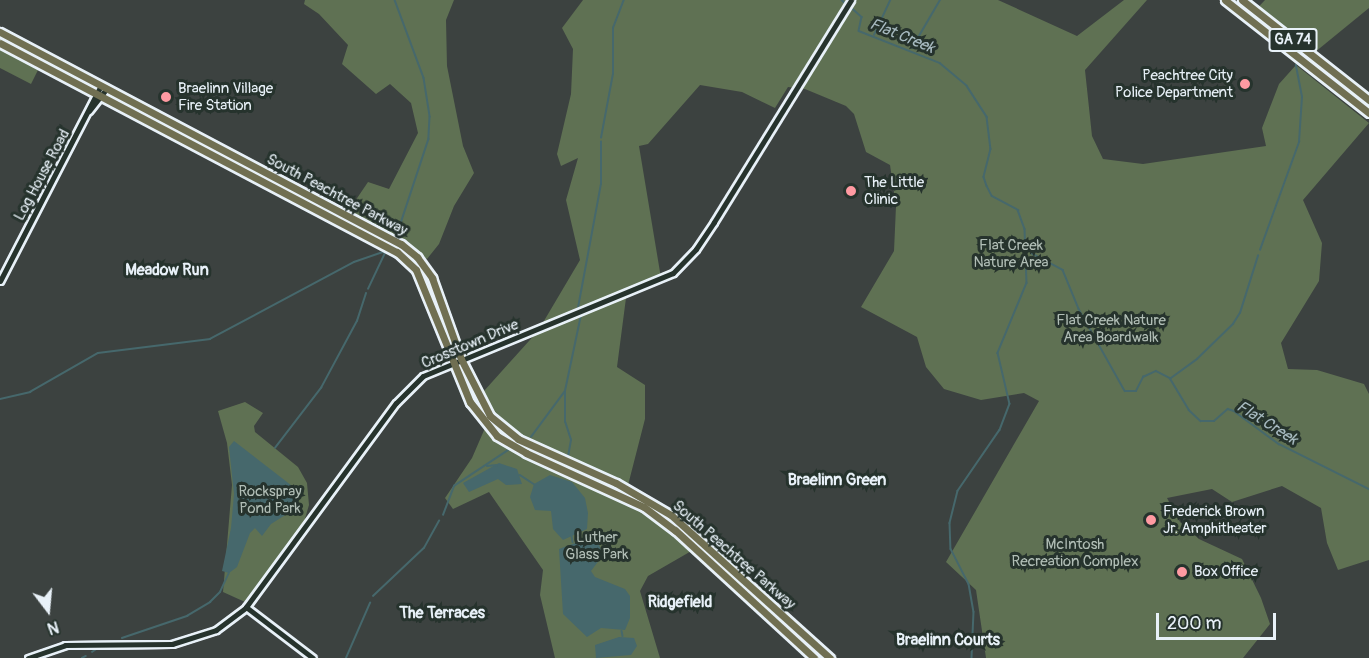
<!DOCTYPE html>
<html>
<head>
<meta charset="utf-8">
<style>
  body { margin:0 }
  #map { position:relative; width:1369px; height:658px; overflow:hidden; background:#3c4240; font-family:Pangolin,sans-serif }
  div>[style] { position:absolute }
  .green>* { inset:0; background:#5f7153 }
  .water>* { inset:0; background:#46686c }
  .stream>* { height:1.5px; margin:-0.75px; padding:0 0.75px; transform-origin:0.75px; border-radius:0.75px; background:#46686c }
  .roads { filter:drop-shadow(2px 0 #e8f1f8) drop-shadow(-2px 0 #e8f1f8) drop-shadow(0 2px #e8f1f8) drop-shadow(0 -2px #e8f1f8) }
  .minor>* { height:5px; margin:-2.5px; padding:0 2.5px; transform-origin:2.5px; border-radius:2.5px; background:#26332d }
  .major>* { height:7px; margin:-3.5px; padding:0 3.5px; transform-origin:3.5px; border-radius:3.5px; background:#706f52 }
  .dots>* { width:16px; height:16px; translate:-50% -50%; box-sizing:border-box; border:3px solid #26332d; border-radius:50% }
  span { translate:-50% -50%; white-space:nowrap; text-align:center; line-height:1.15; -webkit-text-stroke:6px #26332d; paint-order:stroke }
  .shield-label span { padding:2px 4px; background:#26332d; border:2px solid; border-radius:4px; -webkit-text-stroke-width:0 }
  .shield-label { font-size:14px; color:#e8f1f8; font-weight:700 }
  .poi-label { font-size:15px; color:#e8f1f8 }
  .right { translate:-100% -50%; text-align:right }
  .left { translate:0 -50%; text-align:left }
  .street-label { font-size:15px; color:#e8f1f8 }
  .park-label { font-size:15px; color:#b1beb6 }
  .water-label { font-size:16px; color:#a7bac0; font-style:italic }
  .neighbourhood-label { font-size:16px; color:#e8f1f8; font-weight:700 }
  .north { position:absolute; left:18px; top:580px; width:60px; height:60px; -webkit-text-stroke:4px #26332d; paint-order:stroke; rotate:164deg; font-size:16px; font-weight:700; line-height:24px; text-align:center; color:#e8f1f8 }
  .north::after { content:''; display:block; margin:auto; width:21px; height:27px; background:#e8f1f8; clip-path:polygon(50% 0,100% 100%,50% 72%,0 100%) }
  .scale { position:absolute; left:1156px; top:613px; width:120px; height:27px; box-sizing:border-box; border:3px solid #e8f1f8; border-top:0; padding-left:8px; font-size:18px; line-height:21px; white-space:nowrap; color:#e8f1f8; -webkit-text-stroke:4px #26332d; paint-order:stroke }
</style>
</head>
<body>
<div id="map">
  <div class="green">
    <div style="clip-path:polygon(305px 0,454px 0,446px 20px,447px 66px,463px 146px,474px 173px,454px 206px,439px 244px,427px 259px,349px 210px,368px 182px,389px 189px,418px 133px,411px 103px,390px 84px,376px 94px,342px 64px,348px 45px,319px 14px,304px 4px)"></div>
    <div style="clip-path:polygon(583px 0,998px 0,1077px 36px,1124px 0,1147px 0,1085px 70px,1092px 136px,1103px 159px,1143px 164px,1266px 146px,1262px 128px,1279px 84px,1296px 65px,1369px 123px,1303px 200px,1322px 243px,1319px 281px,1281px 343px,1288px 369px,1317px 370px,1364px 384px,1369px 394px,1369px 560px,1338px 570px,1327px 543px,1321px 508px,1282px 486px,1232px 502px,1212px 489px,1167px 498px,1180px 522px,1199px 539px,1242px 559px,1261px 598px,1270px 624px,1243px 658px,986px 658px,976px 590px,946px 562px,1039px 401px,1024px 393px,981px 400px,944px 389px,926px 367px,917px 337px,861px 307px,894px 251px,896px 206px,890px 165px,866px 152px,854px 114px,846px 106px,805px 89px,788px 87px,775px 108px,742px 92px,700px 85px,648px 144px,639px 146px,661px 278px,626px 298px,617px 367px,645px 385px,645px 419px,626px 493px,678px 520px,700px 546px,648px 576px,640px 591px,660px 658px,555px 658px,540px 595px,543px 570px,489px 492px,453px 509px,445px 498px,472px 458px,485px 428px,484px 391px,538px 331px,580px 260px,566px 200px,578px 158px,561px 166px,557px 154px,571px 94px,573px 49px,562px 28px)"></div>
    <div style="clip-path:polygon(1265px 0,1369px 0,1369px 8px,1309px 57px,1251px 15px)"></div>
    <div style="clip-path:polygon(0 47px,39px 68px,31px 84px,0 68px)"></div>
    <div style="clip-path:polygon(245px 402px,263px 413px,254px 426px,255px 432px,298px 467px,307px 483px,309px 505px,304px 522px,245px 602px,223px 592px,232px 485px,227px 443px,218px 411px)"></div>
  </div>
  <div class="water">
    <div style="clip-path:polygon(234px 441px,296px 489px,290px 512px,271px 524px,262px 536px,255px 528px,250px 533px,237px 567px,229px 573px,222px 571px,231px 528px,234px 494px,229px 447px)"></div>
    <div style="clip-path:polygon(499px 463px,517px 469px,522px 484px,506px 485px,498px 479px,469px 492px,463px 483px)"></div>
    <div style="clip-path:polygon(550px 475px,572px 482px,585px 498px,588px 513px,587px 529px,563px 540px,553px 529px,551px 511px,535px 510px,530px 497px,534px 484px)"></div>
    <div style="clip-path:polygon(586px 539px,598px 542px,603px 555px,591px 571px,595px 577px,625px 589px,630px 596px,630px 618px,625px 630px,601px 628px,587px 637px,563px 614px,559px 549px)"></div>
    <div style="clip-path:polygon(619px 637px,634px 638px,637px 646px,631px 655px,596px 658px,595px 645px)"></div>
  </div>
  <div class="stream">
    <div style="left:395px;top:0;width:83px;rotate:69.6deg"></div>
    <div style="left:424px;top:78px;width:39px;rotate:81deg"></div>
    <div style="left:430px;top:117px;width:22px;rotate:93deg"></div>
    <div style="left:429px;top:139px;width:99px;rotate:108.3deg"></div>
    <div style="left:842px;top:0;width:6px;rotate:45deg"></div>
    <div style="left:853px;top:9px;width:12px;rotate:42deg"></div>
    <div style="left:862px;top:17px;width:14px;rotate:102deg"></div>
    <div style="left:859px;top:31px;width:87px;rotate:21.6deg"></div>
    <div style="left:940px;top:63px;width:35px;rotate:40deg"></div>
    <div style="left:967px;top:86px;width:37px;rotate:57deg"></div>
    <div style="left:987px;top:117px;width:32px;rotate:83deg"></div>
    <div style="left:991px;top:149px;width:29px;rotate:104deg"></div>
    <div style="left:984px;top:177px;width:9px;rotate:72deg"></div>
    <div style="left:987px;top:186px;width:11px;rotate:63deg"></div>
    <div style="left:992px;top:196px;width:30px;rotate:28deg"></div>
    <div style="left:1018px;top:210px;width:20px;rotate:70deg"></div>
    <div style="left:1025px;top:229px;width:54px;rotate:87.9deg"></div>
    <div style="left:1027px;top:283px;width:76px;rotate:112.5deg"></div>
    <div style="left:998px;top:353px;width:52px;rotate:76.8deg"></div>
    <div style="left:1010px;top:404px;width:28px;rotate:111deg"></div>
    <div style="left:1000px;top:430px;width:74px;rotate:124.5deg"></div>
    <div style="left:958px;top:491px;width:33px;rotate:104deg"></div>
    <div style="left:950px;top:523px;width:26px;rotate:88deg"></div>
    <div style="left:951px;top:549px;width:39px;rotate:63deg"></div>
    <div style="left:969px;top:584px;width:28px;rotate:80deg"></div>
    <div style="left:974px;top:612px;width:46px;rotate:92.5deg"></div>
    <div style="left:1294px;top:34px;width:4px;rotate:-90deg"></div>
    <div style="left:874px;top:35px;width:38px;rotate:-65deg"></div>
    <div style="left:912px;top:48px;width:56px;rotate:-59.7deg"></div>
    <div style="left:601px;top:138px;width:65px;rotate:-79.4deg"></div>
    <div style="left:613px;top:74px;width:46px;rotate:-90deg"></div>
    <div style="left:613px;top:28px;width:30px;rotate:-69deg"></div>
    <div style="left:1027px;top:246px;width:10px;rotate:53deg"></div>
    <div style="left:1033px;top:254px;width:34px;rotate:28deg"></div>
    <div style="left:1063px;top:270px;width:42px;rotate:67.7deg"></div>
    <div style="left:1079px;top:309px;width:94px;rotate:60.7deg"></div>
    <div style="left:1125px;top:391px;width:11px"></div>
    <div style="left:1136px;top:391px;width:16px;rotate:-63deg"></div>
    <div style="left:1143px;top:377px;width:14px;rotate:-25deg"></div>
    <div style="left:1156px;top:371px;width:16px;rotate:27deg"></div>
    <div style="left:1170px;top:378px;width:37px;rotate:59deg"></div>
    <div style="left:1189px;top:410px;width:16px;rotate:43deg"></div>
    <div style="left:1201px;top:421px;width:13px"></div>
    <div style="left:1214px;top:421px;width:18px;rotate:-41deg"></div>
    <div style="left:1228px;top:409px;width:6px;rotate:18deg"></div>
    <div style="left:1234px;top:411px;width:56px;rotate:36.3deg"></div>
    <div style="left:1279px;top:444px;width:101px;rotate:26.6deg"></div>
    <div style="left:1260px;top:250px;width:115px;rotate:-70.1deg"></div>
    <div style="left:1299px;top:142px;width:45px;rotate:-86.2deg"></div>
    <div style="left:1302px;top:97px;width:32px;rotate:-101deg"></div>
    <div style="left:368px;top:289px;width:42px;rotate:-64.7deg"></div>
    <div style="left:578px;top:308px;width:126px;rotate:-79.5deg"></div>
    <div style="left:601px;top:184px;width:42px;rotate:-90deg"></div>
    <div style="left:1171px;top:378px;width:32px;rotate:-36deg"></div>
    <div style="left:1197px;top:359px;width:50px;rotate:-44.2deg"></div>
    <div style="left:1233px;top:324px;width:13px;rotate:-58deg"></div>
    <div style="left:1240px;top:313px;width:60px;rotate:-72.5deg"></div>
    <div style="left:0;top:399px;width:31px;rotate:-13deg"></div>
    <div style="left:30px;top:392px;width:78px;rotate:-29.8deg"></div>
    <div style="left:98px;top:353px;width:113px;rotate:-7.1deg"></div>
    <div style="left:210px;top:339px;width:163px;rotate:-28.1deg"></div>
    <div style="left:354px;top:262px;width:34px;rotate:-19deg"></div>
    <div style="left:531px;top:437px;width:57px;rotate:-53.5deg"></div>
    <div style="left:275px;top:448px;width:76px;rotate:-52.5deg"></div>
    <div style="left:321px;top:388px;width:76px;rotate:-61.8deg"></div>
    <div style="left:357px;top:321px;width:29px;rotate:-72deg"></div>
    <div style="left:568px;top:457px;width:17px;rotate:-80deg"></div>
    <div style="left:571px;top:440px;width:19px;rotate:-108deg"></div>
    <div style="left:565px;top:422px;width:31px;rotate:-90deg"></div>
    <div style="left:565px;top:391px;width:78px;rotate:-78.1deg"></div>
    <div style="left:487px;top:466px;width:10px;rotate:-6deg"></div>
    <div style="left:520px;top:475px;width:17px;rotate:33deg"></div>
    <div style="left:443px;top:515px;width:31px;rotate:-69deg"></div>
    <div style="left:454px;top:486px;width:67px;rotate:-33.5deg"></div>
    <div style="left:572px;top:536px;width:6px;rotate:81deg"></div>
    <div style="left:373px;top:596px;width:70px;rotate:-43.3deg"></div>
    <div style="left:424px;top:548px;width:31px;rotate:-61deg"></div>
    <div style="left:622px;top:631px;width:5px;rotate:79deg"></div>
    <div style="left:122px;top:638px;width:69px;rotate:-18.7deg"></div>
    <div style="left:187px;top:616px;width:27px;rotate:-31deg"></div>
    <div style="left:210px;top:602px;width:14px;rotate:-45deg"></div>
    <div style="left:220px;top:592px;width:21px;rotate:-65deg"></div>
    <div style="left:92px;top:652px;width:7px;rotate:-34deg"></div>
    <div style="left:82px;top:658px;width:4px;rotate:-27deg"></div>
    <div style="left:346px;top:658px;width:60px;rotate:-66.4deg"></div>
  </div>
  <div class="roads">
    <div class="minor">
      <div style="left:89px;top:111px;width:29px;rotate:-52deg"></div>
      <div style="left:0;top:281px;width:220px;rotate:-62.7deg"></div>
      <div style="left:246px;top:607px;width:84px;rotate:37.3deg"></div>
      <div style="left:28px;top:658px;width:39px;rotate:-19deg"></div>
      <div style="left:65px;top:645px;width:107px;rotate:-0.5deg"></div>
      <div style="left:172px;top:644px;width:46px;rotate:-17.7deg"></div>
      <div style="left:216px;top:630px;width:38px;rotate:-37deg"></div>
      <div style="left:246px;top:607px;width:253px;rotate:-53.7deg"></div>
      <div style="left:396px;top:403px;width:38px;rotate:-45deg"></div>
      <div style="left:423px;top:376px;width:270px;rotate:-22.4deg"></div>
      <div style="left:673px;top:273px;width:33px;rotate:-46deg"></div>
      <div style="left:696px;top:249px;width:32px;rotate:-56deg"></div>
      <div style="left:714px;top:222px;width:261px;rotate:-58.3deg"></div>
    </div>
    <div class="major">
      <div style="left:1225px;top:0;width:183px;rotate:38.1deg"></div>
      <div style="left:1242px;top:0;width:162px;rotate:38.2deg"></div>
      <div style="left:0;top:32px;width:454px;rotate:27.9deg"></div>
      <div style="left:401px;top:244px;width:21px;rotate:39deg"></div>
      <div style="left:417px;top:257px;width:26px;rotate:54deg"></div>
      <div style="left:432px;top:278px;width:86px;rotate:70.3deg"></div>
      <div style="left:461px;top:359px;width:64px;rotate:63deg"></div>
      <div style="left:490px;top:416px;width:36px;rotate:39deg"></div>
      <div style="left:518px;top:439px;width:107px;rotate:24.2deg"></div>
      <div style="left:616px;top:483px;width:64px;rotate:30.2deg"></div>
      <div style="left:671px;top:515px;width:214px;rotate:42deg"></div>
      <div style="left:0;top:43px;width:449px;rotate:27.8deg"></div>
      <div style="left:397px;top:252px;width:26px;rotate:43deg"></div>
      <div style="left:416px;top:270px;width:143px;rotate:67.8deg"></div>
      <div style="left:470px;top:402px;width:43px;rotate:51.5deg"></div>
      <div style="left:497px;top:436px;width:34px;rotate:30deg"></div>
      <div style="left:526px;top:453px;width:130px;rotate:24.6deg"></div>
      <div style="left:644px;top:507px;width:39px;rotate:37deg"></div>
      <div style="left:675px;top:530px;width:189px;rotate:42.6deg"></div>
    </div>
  </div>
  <div class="dots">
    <div style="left:1245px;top:84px;background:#ff9aa2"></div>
    <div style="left:166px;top:97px;background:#ff9aa2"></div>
    <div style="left:851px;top:191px;background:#ff9aa2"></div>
    <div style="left:1151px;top:520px;background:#ff9aa2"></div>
    <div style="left:1182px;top:572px;background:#ff9aa2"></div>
  </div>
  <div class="shield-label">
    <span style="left:1293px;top:40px">GA 74</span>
  </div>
  <div class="poi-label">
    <span class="right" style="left:1233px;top:84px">Peachtree City<br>Police Department</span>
    <span class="left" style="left:178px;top:97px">Braelinn Village<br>Fire Station</span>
    <span class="left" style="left:864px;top:191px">The Little<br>Clinic</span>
    <span class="left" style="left:1163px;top:520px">Frederick Brown<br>Jr. Amphitheater</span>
    <span class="left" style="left:1194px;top:572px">Box Office</span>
  </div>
  <div class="street-label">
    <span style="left:42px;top:175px;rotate:-62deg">Log House Road</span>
    <span style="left:337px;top:195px;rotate:28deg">South Peachtree Parkway</span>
    <span style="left:470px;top:344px;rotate:-23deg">Crosstown Drive</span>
    <span style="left:734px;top:555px;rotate:41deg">South Peachtree Parkway</span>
  </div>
  <div class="park-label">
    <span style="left:1011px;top:254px">Flat Creek<br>Nature Area</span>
    <span style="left:1111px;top:329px">Flat Creek Nature<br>Area Boardwalk</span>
    <span style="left:270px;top:500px">Rockspray<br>Pond Park</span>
    <span style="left:597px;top:546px">Luther<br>Glass Park</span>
    <span style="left:1075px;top:553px">McIntosh<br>Recreation Complex</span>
  </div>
  <div class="water-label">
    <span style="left:902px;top:36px;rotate:22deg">Flat Creek</span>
    <span style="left:1267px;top:423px;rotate:32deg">Flat Creek</span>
  </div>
  <div class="neighbourhood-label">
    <span style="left:167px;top:270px">Meadow Run</span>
    <span style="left:837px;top:480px">Braelinn Green</span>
    <span style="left:680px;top:602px">Ridgefield</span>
    <span style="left:442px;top:613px">The Terraces</span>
    <span style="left:948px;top:640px">Braelinn Courts</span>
  </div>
  <div class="north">N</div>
  <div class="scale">200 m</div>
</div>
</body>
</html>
